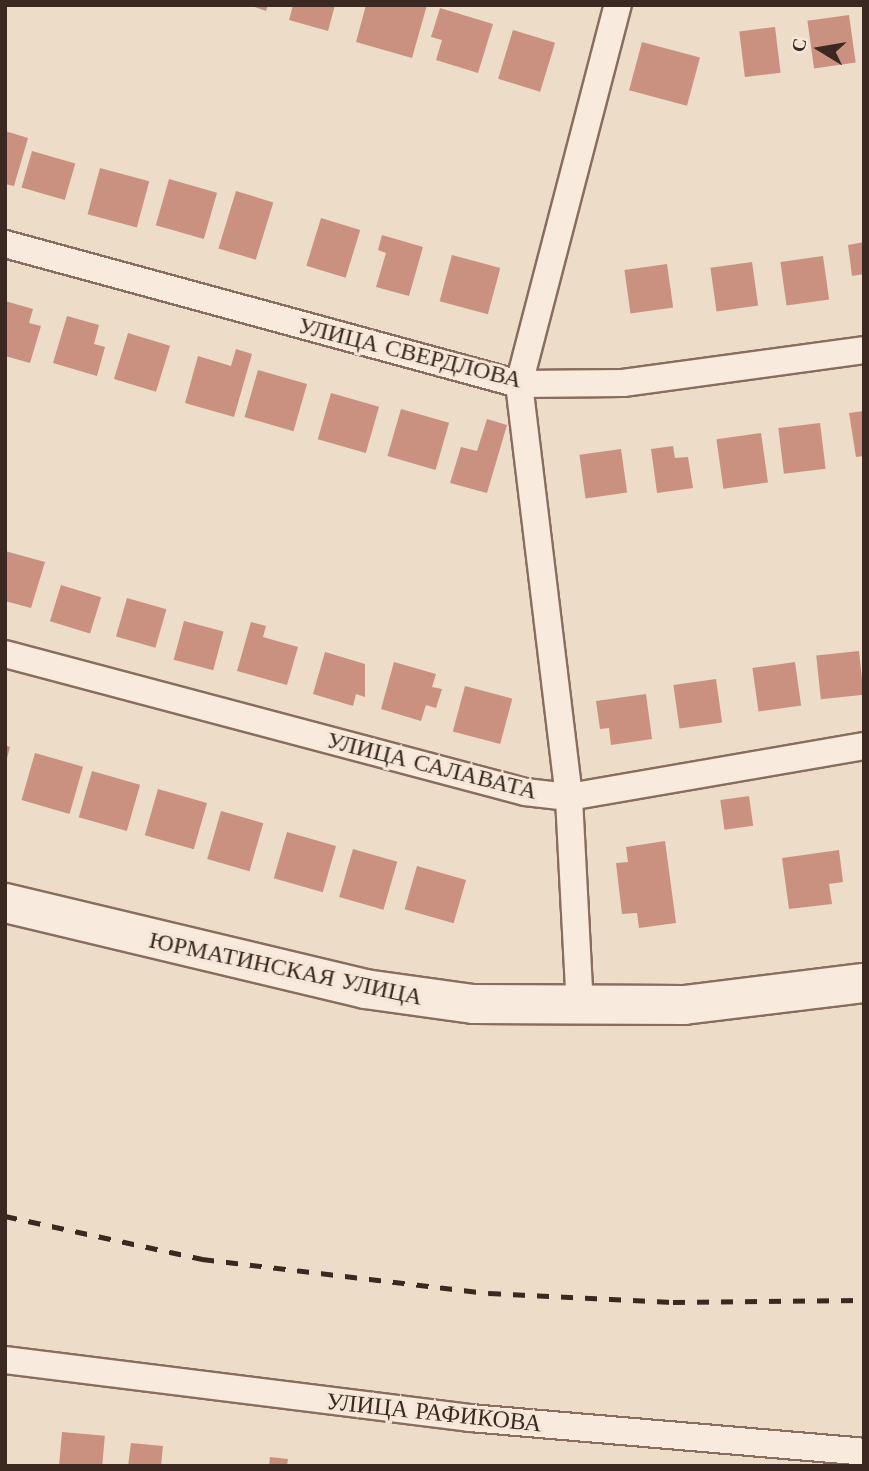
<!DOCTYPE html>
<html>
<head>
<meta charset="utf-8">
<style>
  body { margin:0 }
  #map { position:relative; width:869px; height:1471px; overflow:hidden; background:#eddcc8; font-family:"Libre Baskerville",serif }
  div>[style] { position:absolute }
  .building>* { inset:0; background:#ca9180; transform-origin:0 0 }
  .roads { filter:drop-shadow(2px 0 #896d5e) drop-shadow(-2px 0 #896d5e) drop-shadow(0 2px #896d5e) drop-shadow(0 -2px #896d5e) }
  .street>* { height:26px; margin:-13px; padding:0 13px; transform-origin:13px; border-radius:13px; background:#f8eadc }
  .secondary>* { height:38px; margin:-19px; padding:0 19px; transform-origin:19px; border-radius:19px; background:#f8eadc }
  .rail>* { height:5px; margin-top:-2.5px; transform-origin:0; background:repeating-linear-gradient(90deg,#3a2821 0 12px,transparent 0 24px) }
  span { translate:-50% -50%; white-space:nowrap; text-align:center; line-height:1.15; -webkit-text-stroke:6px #f5e7d8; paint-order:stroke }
  .street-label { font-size:24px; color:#3a2821 }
  .frame { position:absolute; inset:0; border:7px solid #3a2821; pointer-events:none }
  .north { position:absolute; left:785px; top:14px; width:70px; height:70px; -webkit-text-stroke:5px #f5e7d8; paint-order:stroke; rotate:281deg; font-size:19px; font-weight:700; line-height:28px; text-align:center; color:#3a2821 }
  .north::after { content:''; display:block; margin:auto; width:24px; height:32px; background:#3a2821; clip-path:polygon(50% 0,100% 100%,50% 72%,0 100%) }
</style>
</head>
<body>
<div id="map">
  <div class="building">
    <div style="clip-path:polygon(249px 5px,268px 5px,266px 11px)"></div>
    <div style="clip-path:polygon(293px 5px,335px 5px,328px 31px,289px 20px)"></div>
    <div style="clip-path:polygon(366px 5px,427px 5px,412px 58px,356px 42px)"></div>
    <div style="clip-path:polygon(440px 8px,493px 24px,478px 73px,436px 60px,442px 40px,431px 37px)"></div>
    <div style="left:849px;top:15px;width:48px;height:42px;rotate:82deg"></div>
    <div style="left:775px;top:27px;width:46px;height:36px;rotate:83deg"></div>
    <div style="left:513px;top:30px;width:44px;height:51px;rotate:17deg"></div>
    <div style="left:642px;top:42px;width:60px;height:50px;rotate:15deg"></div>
    <div style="clip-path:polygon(5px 131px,28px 138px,14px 186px,5px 184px)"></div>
    <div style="left:32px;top:151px;width:45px;height:38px;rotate:16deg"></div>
    <div style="left:100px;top:168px;width:51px;height:48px;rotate:15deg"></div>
    <div style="left:169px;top:179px;width:50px;height:48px;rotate:16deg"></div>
    <div style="left:236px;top:191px;width:39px;height:60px;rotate:17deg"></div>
    <div style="left:321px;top:218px;width:41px;height:50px;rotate:17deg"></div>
    <div style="clip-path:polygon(382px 235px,423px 247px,409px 296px,376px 287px,386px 253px,378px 250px)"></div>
    <div style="clip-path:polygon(864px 242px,864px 274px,852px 276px,848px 245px)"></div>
    <div style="left:452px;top:255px;width:50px;height:48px;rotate:15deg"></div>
    <div style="left:823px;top:256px;width:44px;height:43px;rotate:82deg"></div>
    <div style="left:752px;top:262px;width:44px;height:42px;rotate:82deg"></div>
    <div style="left:667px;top:264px;width:44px;height:43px;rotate:82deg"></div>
    <div style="clip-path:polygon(5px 301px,33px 309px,29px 323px,41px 326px,30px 363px,5px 356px)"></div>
    <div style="clip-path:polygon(67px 316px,99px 325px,94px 344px,105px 347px,97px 376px,53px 363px)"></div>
    <div style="left:128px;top:333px;width:44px;height:48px;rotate:17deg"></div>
    <div style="clip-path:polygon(236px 349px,252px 354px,234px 417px,185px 403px,198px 356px,231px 366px)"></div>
    <div style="left:258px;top:370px;width:51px;height:49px;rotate:16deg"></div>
    <div style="left:331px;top:393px;width:50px;height:48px;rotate:16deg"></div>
    <div style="left:401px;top:409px;width:50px;height:49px;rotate:16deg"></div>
    <div style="clip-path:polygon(864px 411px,864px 456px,856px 457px,849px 413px)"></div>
    <div style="clip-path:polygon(487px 419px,507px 425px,487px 493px,450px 483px,461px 447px,477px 451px)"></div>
    <div style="left:820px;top:423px;width:46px;height:42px;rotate:83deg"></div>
    <div style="left:761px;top:433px;width:50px;height:45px;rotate:82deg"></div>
    <div style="clip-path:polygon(673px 446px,675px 458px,688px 457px,693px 488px,657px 493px,651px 449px)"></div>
    <div style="left:621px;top:449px;width:44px;height:42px;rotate:82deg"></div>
    <div style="clip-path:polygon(5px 551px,45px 562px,31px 608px,5px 601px)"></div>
    <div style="left:61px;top:585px;width:42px;height:38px;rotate:17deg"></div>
    <div style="left:127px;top:598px;width:41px;height:40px;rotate:16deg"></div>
    <div style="left:184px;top:621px;width:41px;height:40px;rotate:15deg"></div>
    <div style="clip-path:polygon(251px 622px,266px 626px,263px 637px,298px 647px,287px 685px,237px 671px)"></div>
    <div style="left:859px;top:651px;width:44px;height:43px;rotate:84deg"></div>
    <div style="clip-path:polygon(325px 652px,365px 664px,365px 697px,356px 694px,353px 706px,313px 694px)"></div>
    <div style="clip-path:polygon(394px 662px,436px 674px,432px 687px,442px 689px,436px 708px,426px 705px,421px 721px,381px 709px)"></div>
    <div style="left:795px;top:662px;width:44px;height:43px;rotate:82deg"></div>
    <div style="left:716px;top:679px;width:44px;height:43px;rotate:82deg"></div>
    <div style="left:465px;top:686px;width:49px;height:47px;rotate:15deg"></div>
    <div style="clip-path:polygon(646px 694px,652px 739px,611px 745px,609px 728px,600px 729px,596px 701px)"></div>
    <div style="clip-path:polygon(5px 745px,10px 747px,6px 762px,5px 762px)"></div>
    <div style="left:35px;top:753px;width:50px;height:49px;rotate:16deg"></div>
    <div style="left:92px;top:771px;width:50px;height:48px;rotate:16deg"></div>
    <div style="left:158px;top:789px;width:51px;height:48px;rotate:16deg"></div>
    <div style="left:749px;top:796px;width:30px;height:29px;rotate:82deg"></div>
    <div style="left:221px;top:811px;width:44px;height:50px;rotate:16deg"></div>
    <div style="left:287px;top:832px;width:51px;height:48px;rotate:16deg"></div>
    <div style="clip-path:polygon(665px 841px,676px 923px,639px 928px,637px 913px,622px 914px,616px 863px,628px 862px,626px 847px)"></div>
    <div style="left:353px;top:849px;width:46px;height:50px;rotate:16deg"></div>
    <div style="clip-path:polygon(839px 850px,843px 882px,829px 884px,832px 904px,789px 909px,782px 858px)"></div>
    <div style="left:417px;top:866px;width:51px;height:45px;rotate:16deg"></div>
    <div style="left:62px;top:1432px;width:43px;height:34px;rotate:5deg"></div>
    <div style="clip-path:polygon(131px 1443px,163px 1446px,161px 1466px,128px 1466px)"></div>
    <div style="clip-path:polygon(270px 1457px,288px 1459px,287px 1466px,269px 1466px)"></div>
  </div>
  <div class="roads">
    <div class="street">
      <div style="left:5px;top:244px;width:533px;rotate:15.24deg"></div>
      <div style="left:519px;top:384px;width:104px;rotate:-0.6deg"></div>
      <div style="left:623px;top:383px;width:243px;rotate:-7.8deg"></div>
      <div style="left:5px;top:654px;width:538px;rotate:14.86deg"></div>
      <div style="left:525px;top:792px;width:44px;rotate:6.5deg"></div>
      <div style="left:569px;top:797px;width:299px;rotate:-9.8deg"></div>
      <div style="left:580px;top:1008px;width:211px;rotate:-93deg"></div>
      <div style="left:569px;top:797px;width:416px;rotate:-96.9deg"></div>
      <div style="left:519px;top:384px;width:392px;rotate:-75.4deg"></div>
      <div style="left:5px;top:1360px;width:469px;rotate:7.1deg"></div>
      <div style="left:470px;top:1418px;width:395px;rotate:4.9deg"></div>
    </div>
    <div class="secondary">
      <div style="left:5px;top:903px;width:370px;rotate:13.4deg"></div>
      <div style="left:365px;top:989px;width:109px;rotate:7.9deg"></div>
      <div style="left:473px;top:1004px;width:211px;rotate:0.3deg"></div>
      <div style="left:684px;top:1005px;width:181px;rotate:-7deg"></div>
    </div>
  </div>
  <div class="rail">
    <div style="left:5px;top:1216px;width:202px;rotate:12.3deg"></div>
    <div style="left:202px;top:1259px;width:289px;rotate:6.8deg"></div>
    <div style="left:489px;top:1293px;width:184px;rotate:2.8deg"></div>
    <div style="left:673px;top:1302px;width:191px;rotate:-0.6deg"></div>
  </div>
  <div class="street-label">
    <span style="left:410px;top:352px;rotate:14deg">УЛИЦА СВЕРДЛОВА</span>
    <span style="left:432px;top:765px;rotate:14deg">УЛИЦА САЛАВАТА</span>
    <span style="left:286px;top:968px;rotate:12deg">ЮРМАТИНСКАЯ УЛИЦА</span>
    <span style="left:434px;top:1412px;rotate:6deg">УЛИЦА РАФИКОВА</span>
  </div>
  <div class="frame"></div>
  <div class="north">С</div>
</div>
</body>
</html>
